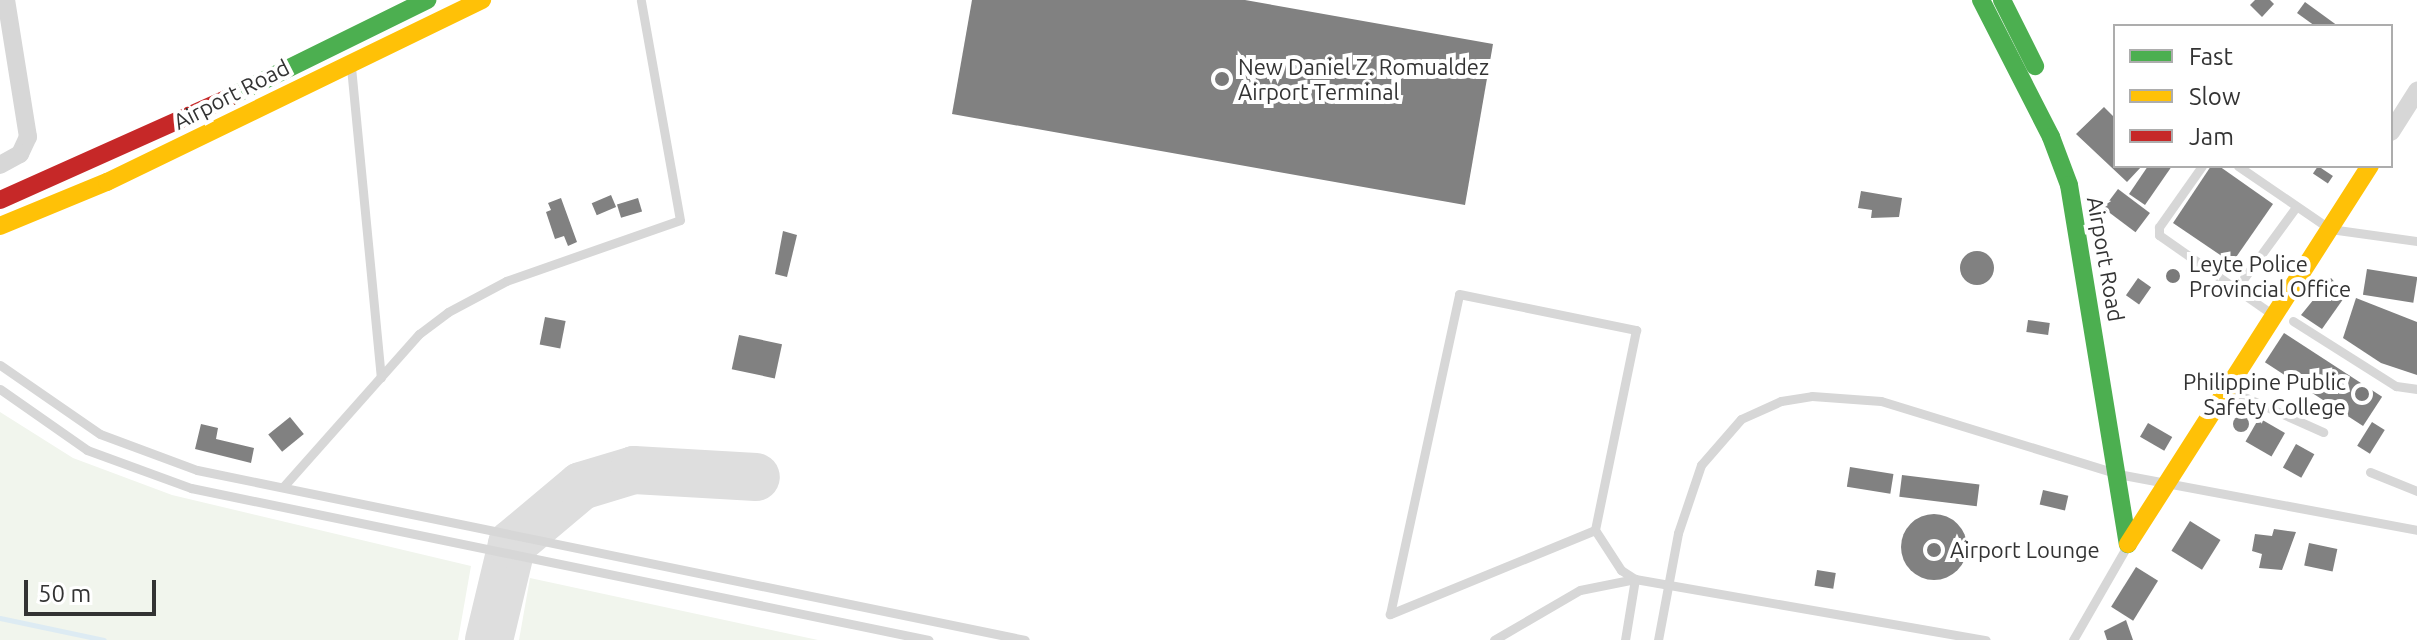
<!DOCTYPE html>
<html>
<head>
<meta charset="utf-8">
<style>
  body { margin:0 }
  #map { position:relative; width:2417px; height:640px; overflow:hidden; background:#fff; font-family:Ubuntu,sans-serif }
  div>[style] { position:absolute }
  .green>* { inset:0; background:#f1f5ed }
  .stream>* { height:5px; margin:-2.5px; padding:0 2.5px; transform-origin:2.5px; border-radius:2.5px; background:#ddebf3 }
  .taxiway>* { height:48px; margin:-24px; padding:0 24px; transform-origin:24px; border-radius:24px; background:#dedede }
  .building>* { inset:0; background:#818181; transform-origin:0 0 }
  .round { border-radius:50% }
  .lane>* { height:9px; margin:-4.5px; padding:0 4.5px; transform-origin:4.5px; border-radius:4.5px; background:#d7d7d7 }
  .street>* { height:18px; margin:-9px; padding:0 9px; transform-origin:9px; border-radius:9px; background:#d7d7d7 }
  .fast>* { height:18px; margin:-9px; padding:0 9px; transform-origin:9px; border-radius:9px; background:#4caf50 }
  .slow>* { height:18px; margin:-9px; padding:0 9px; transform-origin:9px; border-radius:9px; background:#ffc107 }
  .jam>* { height:18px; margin:-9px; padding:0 9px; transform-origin:9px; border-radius:9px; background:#c62828 }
  .dots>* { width:22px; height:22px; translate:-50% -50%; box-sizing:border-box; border:4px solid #fff; border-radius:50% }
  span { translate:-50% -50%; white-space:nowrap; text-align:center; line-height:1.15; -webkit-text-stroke:8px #fff; paint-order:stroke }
  .poi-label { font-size:22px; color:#333 }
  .left { translate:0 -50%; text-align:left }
  .right { translate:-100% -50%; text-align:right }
  .street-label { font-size:22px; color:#333 }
  .legend { position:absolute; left:2113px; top:24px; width:280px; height:144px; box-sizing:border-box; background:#fff; border:2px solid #adadad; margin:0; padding:10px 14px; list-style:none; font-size:24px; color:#333 }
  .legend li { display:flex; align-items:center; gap:16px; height:40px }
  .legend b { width:40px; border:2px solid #adadad }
  .scale { position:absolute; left:24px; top:580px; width:132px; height:36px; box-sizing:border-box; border:4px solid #333; border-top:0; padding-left:10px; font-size:24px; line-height:28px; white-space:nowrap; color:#333; -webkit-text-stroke:6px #fff; paint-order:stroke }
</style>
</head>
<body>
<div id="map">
  <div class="green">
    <div style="clip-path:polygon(0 412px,73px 458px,172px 495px,471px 566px,458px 640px,0 640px)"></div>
    <div style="clip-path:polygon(530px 578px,818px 640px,519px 640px)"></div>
  </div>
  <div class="stream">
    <div style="left:0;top:618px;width:106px;rotate:11.9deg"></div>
  </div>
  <div class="taxiway">
    <div style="left:489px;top:640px;width:99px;rotate:-76.5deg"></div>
    <div style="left:512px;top:544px;width:90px;rotate:-40deg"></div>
    <div style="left:581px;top:486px;width:55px;rotate:-16.8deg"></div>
    <div style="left:634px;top:470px;width:122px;rotate:3.3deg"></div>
  </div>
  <div class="building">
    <div style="clip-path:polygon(972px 0,1245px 0,1493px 44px,1465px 205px,952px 114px)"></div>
    <div style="clip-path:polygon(2255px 0,2270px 0,2274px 4px,2262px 17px,2250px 5px)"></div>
    <div style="clip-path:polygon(2305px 2px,2338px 26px,2315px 26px,2297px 13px)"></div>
    <div style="clip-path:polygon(2104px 107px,2115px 118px,2115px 166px,2142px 166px,2127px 182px,2076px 134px)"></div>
    <div style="clip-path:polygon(2148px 166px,2172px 166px,2145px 205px,2129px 194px)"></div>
    <div style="clip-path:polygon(2211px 166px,2219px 166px,2273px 204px,2232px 263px,2173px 223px)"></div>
    <div style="left:2318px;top:166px;width:18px;height:9px;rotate:34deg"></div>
    <div style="left:2118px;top:189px;width:40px;height:24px;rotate:37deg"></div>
    <div style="clip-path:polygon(1861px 191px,1902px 198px,1899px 217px,1871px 218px,1872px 210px,1858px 208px)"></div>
    <div style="left:611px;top:195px;width:13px;height:21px;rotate:67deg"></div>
    <div style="clip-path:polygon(561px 198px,577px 242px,568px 246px,564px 236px,555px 239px,546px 212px,551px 210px,548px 203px)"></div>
    <div style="left:638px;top:198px;width:14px;height:22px;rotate:73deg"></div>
    <div style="clip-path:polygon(783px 231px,797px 235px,787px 277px,775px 274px)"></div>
    <div class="round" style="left:1960px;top:251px;width:34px;height:34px"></div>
    <div style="left:2367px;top:269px;width:51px;height:26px;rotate:9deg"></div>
    <div style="left:2138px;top:278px;width:16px;height:21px;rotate:35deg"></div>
    <div style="clip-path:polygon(2331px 278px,2346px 295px,2322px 329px,2301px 315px)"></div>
    <div style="clip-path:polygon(2356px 298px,2417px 322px,2417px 375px,2381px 363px,2343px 338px)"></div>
    <div style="left:545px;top:317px;width:21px;height:28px;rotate:11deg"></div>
    <div style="left:2028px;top:320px;width:22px;height:12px;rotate:8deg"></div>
    <div style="left:2284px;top:333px;width:117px;height:35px;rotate:33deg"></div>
    <div style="left:739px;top:335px;width:44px;height:35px;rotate:12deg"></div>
    <div class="round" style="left:2233px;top:416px;width:16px;height:16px"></div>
    <div style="left:290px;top:417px;width:22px;height:28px;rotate:51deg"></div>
    <div style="left:2259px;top:418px;width:30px;height:27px;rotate:30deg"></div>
    <div style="left:2372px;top:422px;width:15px;height:28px;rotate:32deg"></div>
    <div style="left:2148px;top:423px;width:28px;height:16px;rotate:30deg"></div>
    <div style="clip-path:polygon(201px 424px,218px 428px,216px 439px,254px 448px,251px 463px,195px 449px)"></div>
    <div style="left:2296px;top:444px;width:21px;height:27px;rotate:29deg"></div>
    <div style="left:1850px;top:467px;width:44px;height:20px;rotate:9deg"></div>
    <div style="left:1902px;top:475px;width:78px;height:22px;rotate:7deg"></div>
    <div style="left:2043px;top:490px;width:26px;height:15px;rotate:13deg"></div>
    <div class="round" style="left:1901px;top:514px;width:66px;height:66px"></div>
    <div style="left:2190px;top:521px;width:36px;height:35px;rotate:32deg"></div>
    <div style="clip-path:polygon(2274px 529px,2296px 532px,2282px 570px,2259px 568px,2262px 554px,2252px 551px,2255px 534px,2272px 536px)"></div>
    <div style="left:2309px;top:543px;width:29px;height:23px;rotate:12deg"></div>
    <div style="left:2136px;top:567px;width:26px;height:47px;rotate:32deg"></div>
    <div style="left:1817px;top:570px;width:19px;height:16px;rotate:9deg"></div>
    <div style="clip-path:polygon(2126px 620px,2133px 640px,2107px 640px,2104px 631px)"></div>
  </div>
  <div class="lane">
    <div style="left:351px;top:67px;width:312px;rotate:84.5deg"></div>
    <div style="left:2202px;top:166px;width:75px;rotate:125.2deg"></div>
    <div style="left:2159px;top:227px;width:8px;rotate:90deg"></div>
    <div style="left:2159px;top:235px;width:138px;rotate:35deg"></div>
    <div style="left:2238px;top:166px;width:112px;rotate:34.4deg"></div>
    <div style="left:2330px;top:229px;width:88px;rotate:7.9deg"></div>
    <div style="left:2236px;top:289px;width:102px;rotate:-53.8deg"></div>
    <div style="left:2293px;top:321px;width:122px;rotate:32.3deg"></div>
    <div style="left:2396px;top:386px;width:21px;rotate:8deg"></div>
    <div style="left:0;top:365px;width:121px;rotate:34.6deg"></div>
    <div style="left:100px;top:434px;width:103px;rotate:20.4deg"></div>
    <div style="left:197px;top:470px;width:845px;rotate:11.6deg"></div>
    <div style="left:0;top:389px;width:106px;rotate:35deg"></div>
    <div style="left:87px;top:450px;width:111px;rotate:20.1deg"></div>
    <div style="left:191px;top:488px;width:753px;rotate:11.64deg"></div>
    <div style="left:2231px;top:391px;width:101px;rotate:24deg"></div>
    <div style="left:2370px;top:472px;width:51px;rotate:22deg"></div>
    <div style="left:283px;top:487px;width:205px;rotate:-48.4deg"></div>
    <div style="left:419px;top:334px;width:36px;rotate:-37deg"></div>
    <div style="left:448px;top:312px;width:66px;rotate:-28.1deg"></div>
    <div style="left:506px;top:281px;width:184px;rotate:-19.3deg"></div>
    <div style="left:680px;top:220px;width:223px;rotate:-100.1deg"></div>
    <div style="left:1595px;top:530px;width:222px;rotate:157.7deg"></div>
    <div style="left:1390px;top:614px;width:327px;rotate:-77.8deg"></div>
    <div style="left:1459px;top:294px;width:181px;rotate:11.5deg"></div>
    <div style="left:1636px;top:330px;width:204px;rotate:101.6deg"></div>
    <div style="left:1595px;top:530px;width:48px;rotate:57deg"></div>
    <div style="left:1621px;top:570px;width:17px;rotate:33deg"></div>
    <div style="left:1494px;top:640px;width:99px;rotate:-30.2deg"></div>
    <div style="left:1580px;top:590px;width:56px;rotate:-11.3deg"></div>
    <div style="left:1635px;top:579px;width:356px;rotate:9.9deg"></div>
    <div style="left:1625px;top:640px;width:62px;rotate:-80.7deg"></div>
    <div style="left:1658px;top:640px;width:109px;rotate:-79.4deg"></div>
    <div style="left:1678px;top:533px;width:72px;rotate:-71.3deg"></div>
    <div style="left:1701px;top:465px;width:61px;rotate:-49deg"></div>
    <div style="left:1741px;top:419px;width:44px;rotate:-24.2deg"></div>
    <div style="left:1781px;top:401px;width:31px;rotate:-9deg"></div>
    <div style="left:1812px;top:396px;width:69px;rotate:4.1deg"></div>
    <div style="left:1881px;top:401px;width:248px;rotate:17.1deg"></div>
    <div style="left:2118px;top:474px;width:304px;rotate:10.6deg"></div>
    <div style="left:2073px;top:640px;width:108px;rotate:-60.1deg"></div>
  </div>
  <div class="street">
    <div style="left:2391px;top:132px;width:49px;rotate:-57.6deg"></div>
    <div style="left:0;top:165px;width:23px;rotate:-29deg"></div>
    <div style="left:20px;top:154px;width:19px;rotate:-65deg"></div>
    <div style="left:28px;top:137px;width:139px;rotate:-99.1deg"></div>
  </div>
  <div class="fast">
    <div style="left:1981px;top:0;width:154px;rotate:62.9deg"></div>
    <div style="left:2051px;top:137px;width:51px;rotate:69.4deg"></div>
    <div style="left:2069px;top:185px;width:364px;rotate:80.7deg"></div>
    <div style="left:2002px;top:0;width:74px;rotate:63.4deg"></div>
    <div style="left:230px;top:97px;width:220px;rotate:-26.2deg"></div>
  </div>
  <div class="slow">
    <div style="left:0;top:226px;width:116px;rotate:-22.4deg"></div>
    <div style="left:107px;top:182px;width:417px;rotate:-25.9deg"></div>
    <div style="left:2128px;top:544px;width:449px;rotate:-57.4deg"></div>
  </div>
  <div class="jam">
    <div style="left:0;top:200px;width:252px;rotate:-24.1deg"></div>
  </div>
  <div class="dots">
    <div style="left:1222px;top:79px;background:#7a7a7a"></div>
    <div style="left:2173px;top:276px;background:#7a7a7a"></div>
    <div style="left:2362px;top:394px;background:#7a7a7a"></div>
    <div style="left:1934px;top:550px;background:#7a7a7a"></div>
  </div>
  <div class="poi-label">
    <span class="left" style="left:1238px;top:79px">New Daniel Z. Romualdez<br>Airport Terminal</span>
    <span class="left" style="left:2189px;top:276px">Leyte Police<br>Provincial Office</span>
    <span class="right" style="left:2346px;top:394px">Philippine Public<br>Safety College</span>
    <span class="left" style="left:1950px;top:550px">Airport Lounge</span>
  </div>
  <div class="street-label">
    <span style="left:231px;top:94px;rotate:-27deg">Airport Road</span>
    <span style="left:2106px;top:259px;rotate:80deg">Airport Road</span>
  </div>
  <ul class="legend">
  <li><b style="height:10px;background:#4caf50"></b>Fast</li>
  <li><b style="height:10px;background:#ffc107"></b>Slow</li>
  <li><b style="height:10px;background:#c62828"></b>Jam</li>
  </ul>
  <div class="scale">50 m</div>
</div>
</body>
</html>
